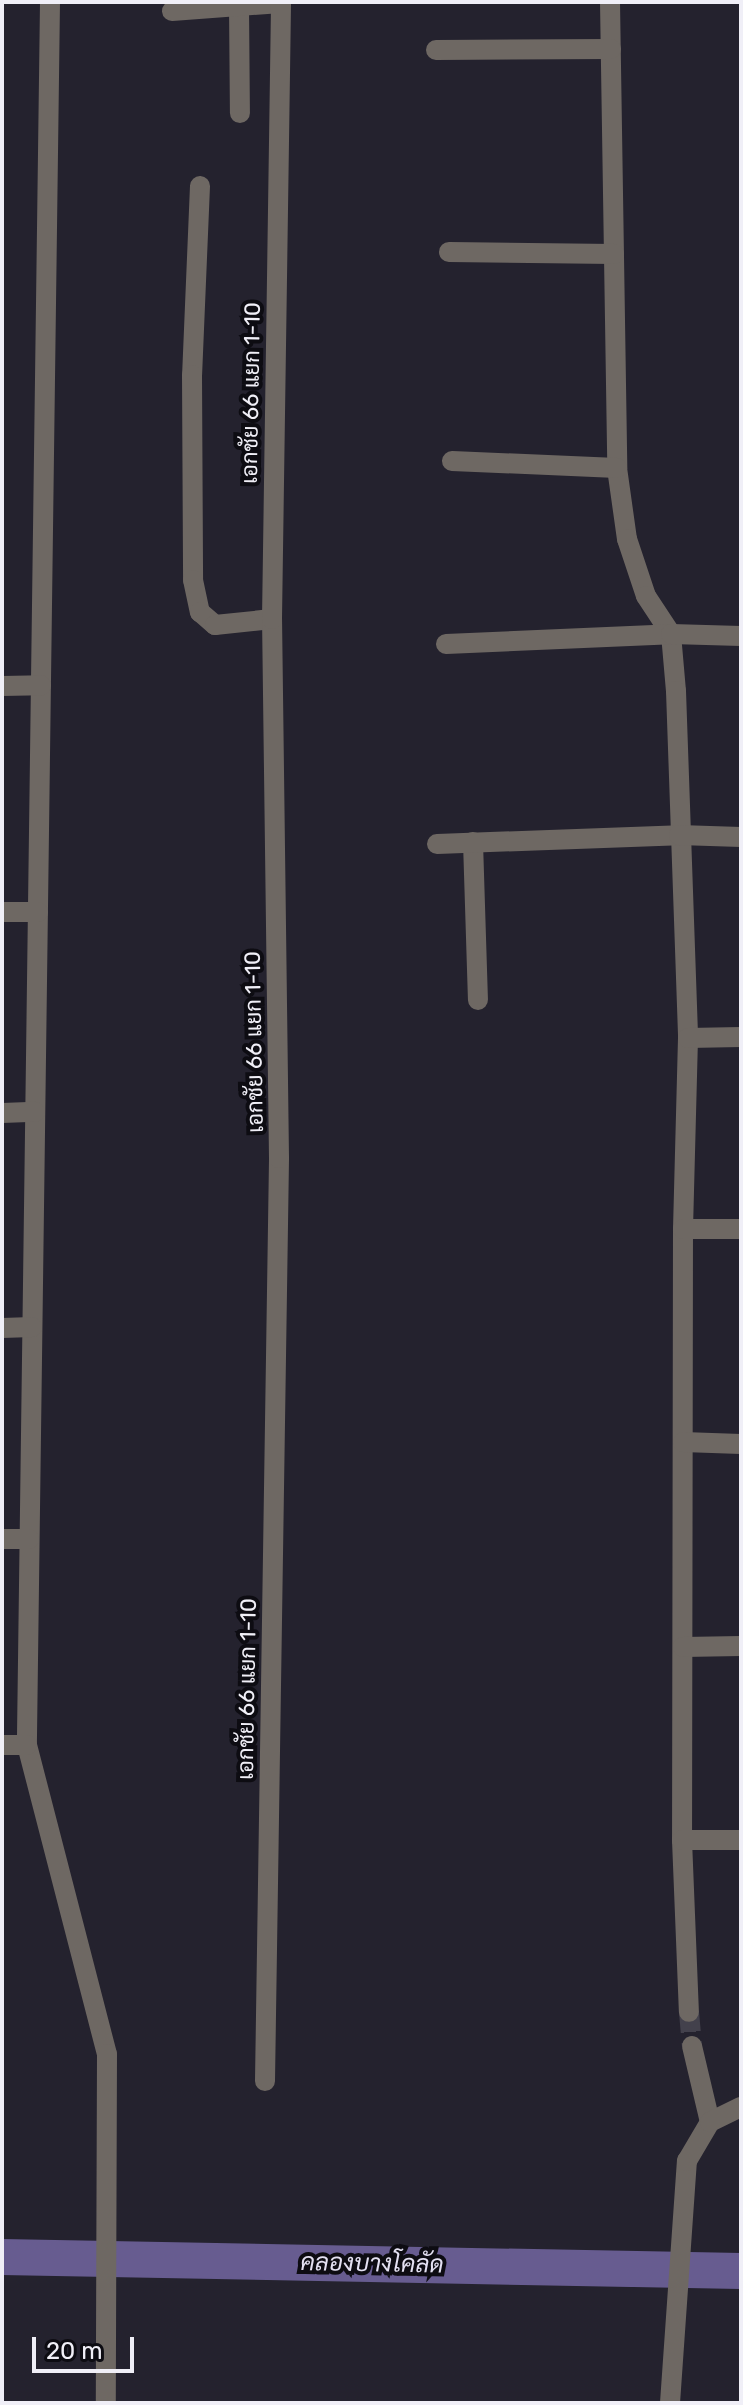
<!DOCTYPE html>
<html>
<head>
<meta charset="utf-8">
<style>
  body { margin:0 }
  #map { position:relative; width:743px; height:2405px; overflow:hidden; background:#24222e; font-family:Rubik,Sarabun,sans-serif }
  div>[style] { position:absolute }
  .canal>* { height:36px; margin:-18px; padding:0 18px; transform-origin:18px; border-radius:18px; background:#675c90 }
  .minor-tunnel>* { height:20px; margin-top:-10px; transform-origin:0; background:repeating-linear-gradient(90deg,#43414c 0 20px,transparent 0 30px) }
  .minor>* { height:20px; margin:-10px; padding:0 10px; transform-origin:10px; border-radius:10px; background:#6e6863 }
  span { translate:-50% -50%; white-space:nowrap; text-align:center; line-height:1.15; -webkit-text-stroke:8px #0d0c12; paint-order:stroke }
  .street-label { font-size:22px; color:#f0eff7 }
  .water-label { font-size:24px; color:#e4e1f2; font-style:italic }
  .frame { position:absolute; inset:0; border:4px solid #f0eff7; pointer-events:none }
  .scale { position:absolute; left:32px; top:2337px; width:102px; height:36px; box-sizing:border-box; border:4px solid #f0eff7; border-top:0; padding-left:10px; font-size:24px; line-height:28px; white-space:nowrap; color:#f0eff7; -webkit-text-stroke:6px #0d0c12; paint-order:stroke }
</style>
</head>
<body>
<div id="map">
  <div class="canal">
    <div style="left:2px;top:2257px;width:739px;rotate:1.09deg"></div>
  </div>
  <div class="minor-tunnel">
    <div style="left:689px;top:2012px;width:34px;rotate:85deg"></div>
  </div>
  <div class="minor">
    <div style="left:50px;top:2px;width:1743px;rotate:90.76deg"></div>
    <div style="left:27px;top:1745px;width:319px;rotate:75.5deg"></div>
    <div style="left:107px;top:2054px;width:349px;rotate:90.2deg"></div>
    <div style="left:610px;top:2px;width:466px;rotate:89.1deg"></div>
    <div style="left:617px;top:468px;width:72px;rotate:82deg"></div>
    <div style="left:627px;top:539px;width:60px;rotate:71.6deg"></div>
    <div style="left:646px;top:596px;width:45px;rotate:56.7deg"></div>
    <div style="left:671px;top:634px;width:57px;rotate:85deg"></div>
    <div style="left:676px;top:691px;width:347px;rotate:88deg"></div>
    <div style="left:688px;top:1038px;width:191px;rotate:91.5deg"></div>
    <div style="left:683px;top:1229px;width:611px;rotate:90.09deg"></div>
    <div style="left:682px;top:1840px;width:172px;rotate:87.7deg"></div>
    <div style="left:239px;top:6px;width:107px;rotate:89.5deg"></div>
    <div style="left:172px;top:11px;width:109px;rotate:-4.2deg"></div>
    <div style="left:436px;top:50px;width:175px;rotate:-0.3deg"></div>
    <div style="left:200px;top:186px;width:189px;rotate:92.4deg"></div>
    <div style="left:192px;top:375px;width:205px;rotate:89.7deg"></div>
    <div style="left:193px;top:580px;width:33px;rotate:78deg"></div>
    <div style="left:200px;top:612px;width:20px;rotate:41deg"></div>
    <div style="left:215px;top:625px;width:57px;rotate:-6deg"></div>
    <div style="left:449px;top:252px;width:165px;rotate:0.7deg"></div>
    <div style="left:452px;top:461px;width:165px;rotate:2.4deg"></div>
    <div style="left:446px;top:644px;width:225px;rotate:-2.5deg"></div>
    <div style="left:671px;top:634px;width:70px;rotate:1.6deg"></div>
    <div style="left:2px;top:686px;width:39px;rotate:-1deg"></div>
    <div style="left:473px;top:842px;width:158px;rotate:88.2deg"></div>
    <div style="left:437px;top:844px;width:242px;rotate:-2.1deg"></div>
    <div style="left:679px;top:835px;width:62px;rotate:1.8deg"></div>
    <div style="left:2px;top:912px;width:36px"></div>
    <div style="left:688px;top:1038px;width:53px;rotate:-1.1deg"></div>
    <div style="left:2px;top:1113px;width:33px;rotate:-2deg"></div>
    <div style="left:683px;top:1229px;width:58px"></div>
    <div style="left:2px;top:1328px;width:30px;rotate:-2deg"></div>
    <div style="left:683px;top:1442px;width:58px;rotate:2deg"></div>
    <div style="left:2px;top:1539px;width:27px"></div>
    <div style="left:683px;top:1647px;width:58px;rotate:-1deg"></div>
    <div style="left:2px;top:1745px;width:25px"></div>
    <div style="left:682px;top:1840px;width:59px"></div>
    <div style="left:692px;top:2046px;width:78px;rotate:76.7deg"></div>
    <div style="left:265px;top:2081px;width:923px;rotate:-89.13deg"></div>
    <div style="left:279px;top:1158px;width:539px;rotate:-90.74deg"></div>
    <div style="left:272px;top:619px;width:617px;rotate:-89.16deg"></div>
    <div style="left:670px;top:2403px;width:243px;rotate:-86deg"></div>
    <div style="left:687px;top:2161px;width:45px;rotate:-59.5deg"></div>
    <div style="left:710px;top:2122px;width:34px;rotate:-26deg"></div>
  </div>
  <div class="street-label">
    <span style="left:251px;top:393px;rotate:-89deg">เอกชัย 66 แยก 1-10</span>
    <span style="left:254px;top:1042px;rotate:-91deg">เอกชัย 66 แยก 1-10</span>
    <span style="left:247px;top:1689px;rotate:-89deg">เอกชัย 66 แยก 1-10</span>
  </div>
  <div class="water-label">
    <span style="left:372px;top:2264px;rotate:1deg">คลองบางโคลัด</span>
  </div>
  <div class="frame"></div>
  <div class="scale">20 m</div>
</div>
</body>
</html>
